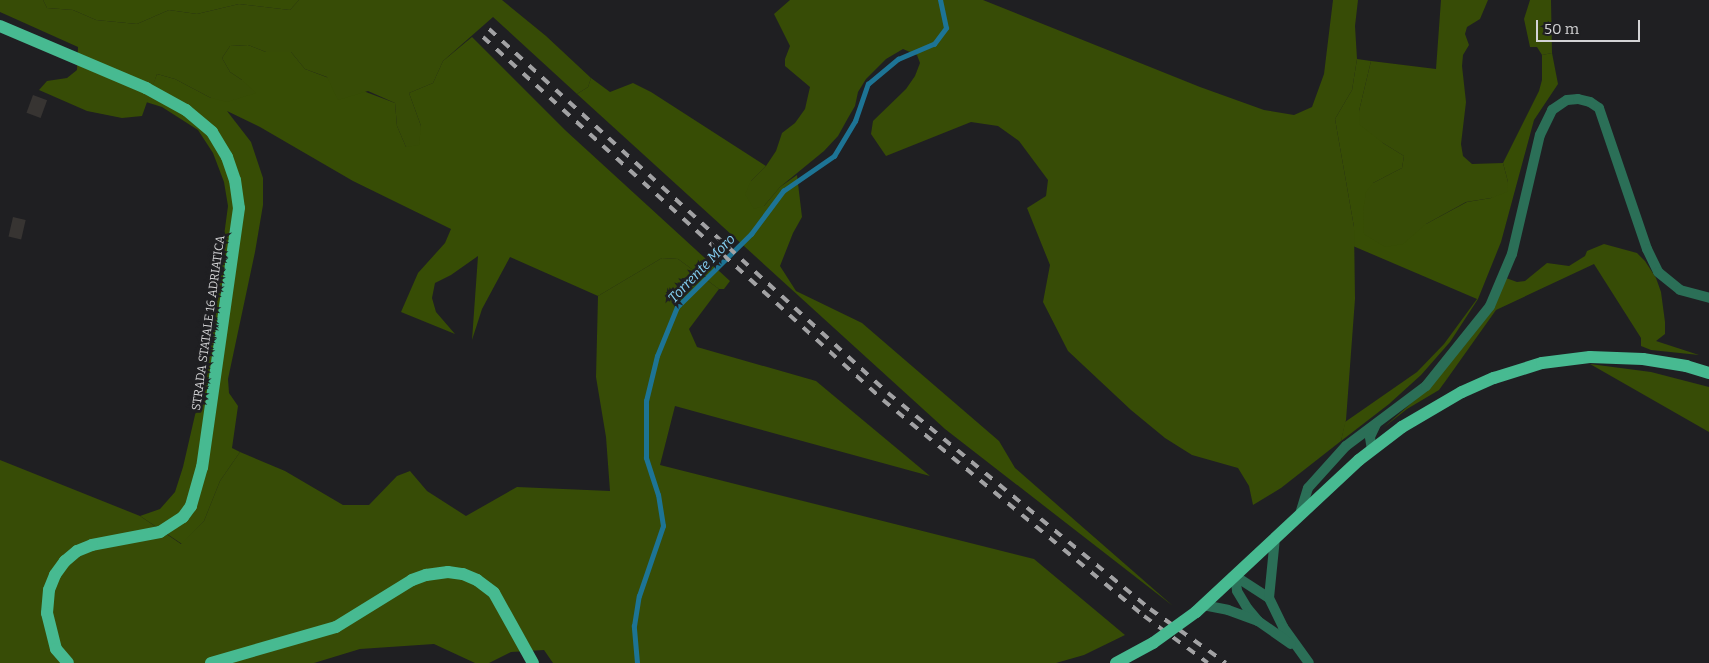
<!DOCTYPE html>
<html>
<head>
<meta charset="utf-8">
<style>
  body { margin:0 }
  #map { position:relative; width:1709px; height:663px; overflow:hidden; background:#1f1f22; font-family:Bitter,serif }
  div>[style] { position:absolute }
  .green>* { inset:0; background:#374d05 }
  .forest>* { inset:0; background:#374c06 }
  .stream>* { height:4.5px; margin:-2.25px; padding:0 2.25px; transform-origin:2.25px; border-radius:2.25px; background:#1d7495 }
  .building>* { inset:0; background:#373432; transform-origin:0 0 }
  .minor>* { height:10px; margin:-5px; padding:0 5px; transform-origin:5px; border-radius:5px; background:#2b6f57 }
  .primary>* { height:12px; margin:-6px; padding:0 6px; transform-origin:6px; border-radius:6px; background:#47ba91 }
  .rail>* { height:4px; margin-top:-2px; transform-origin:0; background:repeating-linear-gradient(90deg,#a2a2a4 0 9px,transparent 0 18px) }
  .primary-bridge>* { height:12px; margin:-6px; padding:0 6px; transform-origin:6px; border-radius:6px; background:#47ba91 }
  span { translate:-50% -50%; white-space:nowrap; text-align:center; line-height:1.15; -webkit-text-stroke:5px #1f1f22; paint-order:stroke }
  .street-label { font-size:12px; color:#d3d3d5 }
  .water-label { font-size:14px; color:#85cff2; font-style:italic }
  .scale { position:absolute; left:1536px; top:20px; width:104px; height:22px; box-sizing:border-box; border:2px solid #d3d3d5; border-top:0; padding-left:6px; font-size:15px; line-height:18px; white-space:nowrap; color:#d3d3d5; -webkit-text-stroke:4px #1f1f22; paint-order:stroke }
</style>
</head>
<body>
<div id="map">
  <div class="green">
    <div style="clip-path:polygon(43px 0,299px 0,290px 10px,239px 4px,197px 14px,169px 10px,137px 24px,96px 20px,73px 10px,47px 8px)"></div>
    <div style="clip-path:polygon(472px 37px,565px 130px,730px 281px,724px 289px,719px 289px,678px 259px,662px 258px,598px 296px,510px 257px,482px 309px,472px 340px,478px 256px,451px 275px,435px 283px,432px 298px,436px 312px,455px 334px,401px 312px,418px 273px,445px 243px,451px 229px,353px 181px,260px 127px,227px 111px,251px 142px,263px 178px,263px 205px,255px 252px,228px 379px,229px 393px,238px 406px,232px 448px,240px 452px,220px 481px,204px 521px,182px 544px,140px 516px,160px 509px,175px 492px,183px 467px,207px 363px,228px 206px,224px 182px,213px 153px,198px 130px,162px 107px,146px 102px,157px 74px,175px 79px,211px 98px,242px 80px,230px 72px,222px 58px,230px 46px,248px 45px,266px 52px,291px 52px,305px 69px,395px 103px,397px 126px,406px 147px,421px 126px,409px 93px,433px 83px,443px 61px)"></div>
    <div style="clip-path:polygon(1552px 53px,1558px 84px,1534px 120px,1501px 242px,1478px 299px,1450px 342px,1421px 375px,1389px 404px,1341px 441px,1345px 422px,1417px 372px,1444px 344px,1477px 299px,1353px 246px,1354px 227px,1335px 119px,1352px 90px,1357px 59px,1371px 61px,1359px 111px,1383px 143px,1404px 156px,1402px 168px,1373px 183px,1426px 224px,1467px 202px,1491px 198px,1508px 182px,1503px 163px,1539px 91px,1542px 80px,1542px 55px)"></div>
    <div style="clip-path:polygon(591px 78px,610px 92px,633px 83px,651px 92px,766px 166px,751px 181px,764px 206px,780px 187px,797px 175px,802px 217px,793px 233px,780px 266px,796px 291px,862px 323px,999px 441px,1015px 468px,1173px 606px,945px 429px,577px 94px,588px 87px)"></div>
    <div style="clip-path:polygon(1445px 367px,1447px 379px,1439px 390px,1407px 409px,1383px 428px,1433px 384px)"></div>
  </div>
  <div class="forest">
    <div style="clip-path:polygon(0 0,43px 0,47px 8px,73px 10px,96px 20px,137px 24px,169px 10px,197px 14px,239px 4px,290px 10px,299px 0,502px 0,546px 36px,591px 78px,588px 87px,577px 94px,493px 17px,443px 61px,433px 83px,409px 93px,421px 126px,419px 145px,406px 147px,397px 126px,395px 103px,368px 91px,338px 100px,327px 77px,305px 69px,291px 52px,266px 52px,248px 45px,230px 46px,222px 58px,230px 72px,242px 80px,256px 93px,227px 102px,211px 98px,175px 79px,157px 74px,142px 116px,122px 118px,87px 111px,39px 90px,47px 81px,67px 78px,77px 70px,78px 47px,0 12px)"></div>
    <div style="clip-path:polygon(790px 0,983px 0,1200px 87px,1264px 110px,1294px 115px,1312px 107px,1324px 74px,1333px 0,1358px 0,1355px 26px,1357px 59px,1352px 90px,1335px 119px,1354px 227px,1355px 299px,1346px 420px,1341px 441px,1281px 488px,1253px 505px,1249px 486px,1238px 468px,1192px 455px,1165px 438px,1131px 410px,1068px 351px,1043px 302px,1050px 265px,1027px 208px,1046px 196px,1048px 180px,1019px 141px,998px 126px,971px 122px,886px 156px,871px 134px,873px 121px,906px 89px,915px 76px,920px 63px,917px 55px,903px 49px,886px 59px,866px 79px,858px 92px,855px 106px,848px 118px,838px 136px,824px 151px,780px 187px,764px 206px,754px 209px,745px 194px,751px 181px,766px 166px,776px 151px,782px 133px,795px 123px,805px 109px,810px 87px,785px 66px,785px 59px,790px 46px,774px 14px)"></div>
    <div style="clip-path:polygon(1441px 0,1488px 0,1480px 19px,1467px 27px,1465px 34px,1469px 45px,1463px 55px,1462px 66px,1466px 102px,1461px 144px,1463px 156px,1472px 164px,1503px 163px,1508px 182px,1507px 192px,1491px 198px,1466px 202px,1426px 224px,1403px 244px,1385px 247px,1364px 234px,1363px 211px,1366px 192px,1373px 183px,1402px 168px,1404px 156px,1383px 143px,1360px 125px,1359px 111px,1371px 61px,1436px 69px)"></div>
    <div style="clip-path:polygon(1530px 0,1551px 0,1552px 53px,1542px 55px,1537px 47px,1530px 47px,1524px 19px)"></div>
    <div style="clip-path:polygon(1604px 244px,1637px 253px,1645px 261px,1656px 278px,1661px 292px,1665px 322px,1665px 334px,1656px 341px,1699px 355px,1651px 350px,1641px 346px,1641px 338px,1594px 264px,1496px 310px,1447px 379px,1444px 373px,1445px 367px,1506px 278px,1517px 282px,1525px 281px,1547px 263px,1569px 266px,1585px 256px,1587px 251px)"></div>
    <div style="clip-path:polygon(662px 258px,678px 259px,719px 289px,689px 329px,697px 347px,816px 381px,930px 476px,675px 406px,660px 465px,1034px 559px,1125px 635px,1084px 655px,1056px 663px,553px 663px,544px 650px,511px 652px,489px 663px,475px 663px,434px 644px,360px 649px,314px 663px,0 663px,0 460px,140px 516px,181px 544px,204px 521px,220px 481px,240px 452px,285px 471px,343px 505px,369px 505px,397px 476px,410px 471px,427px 491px,466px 516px,517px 487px,610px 491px,606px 437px,596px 377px,598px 296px)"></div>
    <div style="clip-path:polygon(1590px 364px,1651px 372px,1709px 387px,1709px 432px)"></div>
  </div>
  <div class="stream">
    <div style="left:637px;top:663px;width:37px;rotate:-95deg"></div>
    <div style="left:634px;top:626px;width:30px;rotate:-81deg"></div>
    <div style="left:639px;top:596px;width:74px;rotate:-71.1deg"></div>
    <div style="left:663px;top:526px;width:31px;rotate:-99deg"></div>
    <div style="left:658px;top:495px;width:39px;rotate:-108deg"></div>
    <div style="left:646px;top:458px;width:57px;rotate:-90deg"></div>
    <div style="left:646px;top:401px;width:46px;rotate:-76.3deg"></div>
    <div style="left:657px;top:356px;width:53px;rotate:-67.8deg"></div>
    <div style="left:677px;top:307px;width:104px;rotate:-44.6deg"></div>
    <div style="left:751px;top:234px;width:54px;rotate:-53.3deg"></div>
    <div style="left:783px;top:191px;width:62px;rotate:-34.5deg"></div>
    <div style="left:834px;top:156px;width:41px;rotate:-59deg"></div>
    <div style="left:855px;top:121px;width:39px;rotate:-71deg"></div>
    <div style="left:868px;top:84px;width:39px;rotate:-40deg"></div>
    <div style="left:898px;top:59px;width:39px;rotate:-23deg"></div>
    <div style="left:934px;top:44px;width:20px;rotate:-53deg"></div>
    <div style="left:946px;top:28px;width:29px;rotate:-102deg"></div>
  </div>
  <div class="building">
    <div style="left:33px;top:95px;width:15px;height:19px;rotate:20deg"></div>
    <div style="left:13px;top:217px;width:13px;height:20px;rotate:13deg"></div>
  </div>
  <div class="minor">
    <div style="left:1372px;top:450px;width:13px;rotate:-99deg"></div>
    <div style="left:1370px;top:437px;width:14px;rotate:-65deg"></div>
    <div style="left:1300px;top:514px;width:27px;rotate:-73deg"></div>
    <div style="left:1308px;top:488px;width:57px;rotate:-47.9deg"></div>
    <div style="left:1346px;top:446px;width:100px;rotate:-36.9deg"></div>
    <div style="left:1426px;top:386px;width:102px;rotate:-51.3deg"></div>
    <div style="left:1490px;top:306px;width:56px;rotate:-67.1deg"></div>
    <div style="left:1512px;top:254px;width:122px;rotate:-76.8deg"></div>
    <div style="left:1540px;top:135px;width:28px;rotate:-64deg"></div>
    <div style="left:1552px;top:110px;width:18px;rotate:-34deg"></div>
    <div style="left:1567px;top:100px;width:11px;rotate:-5deg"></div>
    <div style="left:1578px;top:99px;width:12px;rotate:14deg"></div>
    <div style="left:1590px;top:102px;width:11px;rotate:34deg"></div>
    <div style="left:1599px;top:108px;width:149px;rotate:71.2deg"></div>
    <div style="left:1647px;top:249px;width:25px;rotate:64deg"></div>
    <div style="left:1658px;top:272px;width:28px;rotate:39deg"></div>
    <div style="left:1680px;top:290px;width:30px;rotate:15deg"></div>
    <div style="left:1235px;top:576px;width:40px;rotate:32.9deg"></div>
    <div style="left:1269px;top:598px;width:32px;rotate:64deg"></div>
    <div style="left:1283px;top:627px;width:44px;rotate:54.2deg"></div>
    <div style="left:1235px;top:576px;width:15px;rotate:82deg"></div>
    <div style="left:1237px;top:591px;width:21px;rotate:59deg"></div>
    <div style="left:1248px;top:609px;width:16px;rotate:50deg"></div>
    <div style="left:1258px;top:621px;width:40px;rotate:34.9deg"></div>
    <div style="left:1269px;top:598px;width:60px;rotate:-84.3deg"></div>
    <div style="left:1203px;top:605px;width:25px;rotate:11deg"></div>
    <div style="left:1228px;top:610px;width:32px;rotate:20deg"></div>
  </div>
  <div class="primary">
    <div style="left:0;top:26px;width:159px;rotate:23deg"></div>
    <div style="left:146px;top:88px;width:46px;rotate:28.8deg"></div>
    <div style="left:186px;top:110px;width:34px;rotate:40deg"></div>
    <div style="left:212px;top:132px;width:29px;rotate:59deg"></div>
    <div style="left:227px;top:157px;width:24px;rotate:71deg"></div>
    <div style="left:235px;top:180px;width:28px;rotate:82deg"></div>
    <div style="left:239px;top:208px;width:262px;rotate:98.1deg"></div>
    <div style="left:202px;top:467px;width:41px;rotate:105.8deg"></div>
    <div style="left:191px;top:506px;width:14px;rotate:126deg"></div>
    <div style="left:183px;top:517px;width:27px;rotate:147deg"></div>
    <div style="left:160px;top:532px;width:69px;rotate:169.2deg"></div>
    <div style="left:92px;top:545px;width:16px;rotate:158deg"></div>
    <div style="left:77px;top:551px;width:16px;rotate:140deg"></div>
    <div style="left:65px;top:561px;width:17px;rotate:126deg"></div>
    <div style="left:55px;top:575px;width:16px;rotate:112deg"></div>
    <div style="left:49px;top:590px;width:23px;rotate:95deg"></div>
    <div style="left:47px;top:613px;width:37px;rotate:76deg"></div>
    <div style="left:56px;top:649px;width:18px;rotate:49deg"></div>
    <div style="left:1196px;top:612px;width:223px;rotate:-43deg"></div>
    <div style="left:1359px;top:460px;width:54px;rotate:-37.5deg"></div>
    <div style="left:1402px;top:427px;width:69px;rotate:-30.3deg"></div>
    <div style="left:1462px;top:392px;width:35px;rotate:-24deg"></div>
    <div style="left:1494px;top:378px;width:50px;rotate:-17.4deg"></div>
    <div style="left:1542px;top:363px;width:48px;rotate:-7.1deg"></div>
    <div style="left:1590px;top:357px;width:53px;rotate:2.2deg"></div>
    <div style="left:1643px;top:359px;width:44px;rotate:9.2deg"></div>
    <div style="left:1686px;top:366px;width:24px;rotate:17deg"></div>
    <div style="left:211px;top:663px;width:130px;rotate:-16.1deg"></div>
    <div style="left:336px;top:627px;width:89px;rotate:-31.7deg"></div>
    <div style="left:412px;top:580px;width:15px;rotate:-20deg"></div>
    <div style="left:426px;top:575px;width:22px;rotate:-8deg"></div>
    <div style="left:448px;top:572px;width:15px;rotate:8deg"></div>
    <div style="left:463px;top:574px;width:15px;rotate:23deg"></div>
    <div style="left:477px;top:580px;width:21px;rotate:37deg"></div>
    <div style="left:494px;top:593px;width:80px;rotate:60.9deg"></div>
    <div style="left:1116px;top:663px;width:42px;rotate:-28.4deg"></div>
  </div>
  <div class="rail">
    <div style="left:489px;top:29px;width:540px;rotate:42.37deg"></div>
    <div style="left:888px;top:393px;width:340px;rotate:39.5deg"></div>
    <div style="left:1150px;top:609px;width:93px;rotate:35.4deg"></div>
    <div style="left:483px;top:37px;width:540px;rotate:42.22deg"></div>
    <div style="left:883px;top:400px;width:339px;rotate:39.6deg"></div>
    <div style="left:1144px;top:616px;width:79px;rotate:36.3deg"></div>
  </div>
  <div class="primary-bridge">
    <div style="left:1153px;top:643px;width:53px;rotate:-35.8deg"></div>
  </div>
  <div class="street-label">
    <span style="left:209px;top:323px;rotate:-82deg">STRADA STATALE 16 ADRIATICA</span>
  </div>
  <div class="water-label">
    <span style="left:702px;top:269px;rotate:-46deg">Torrente Moro</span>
  </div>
  <div class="scale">50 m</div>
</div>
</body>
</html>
